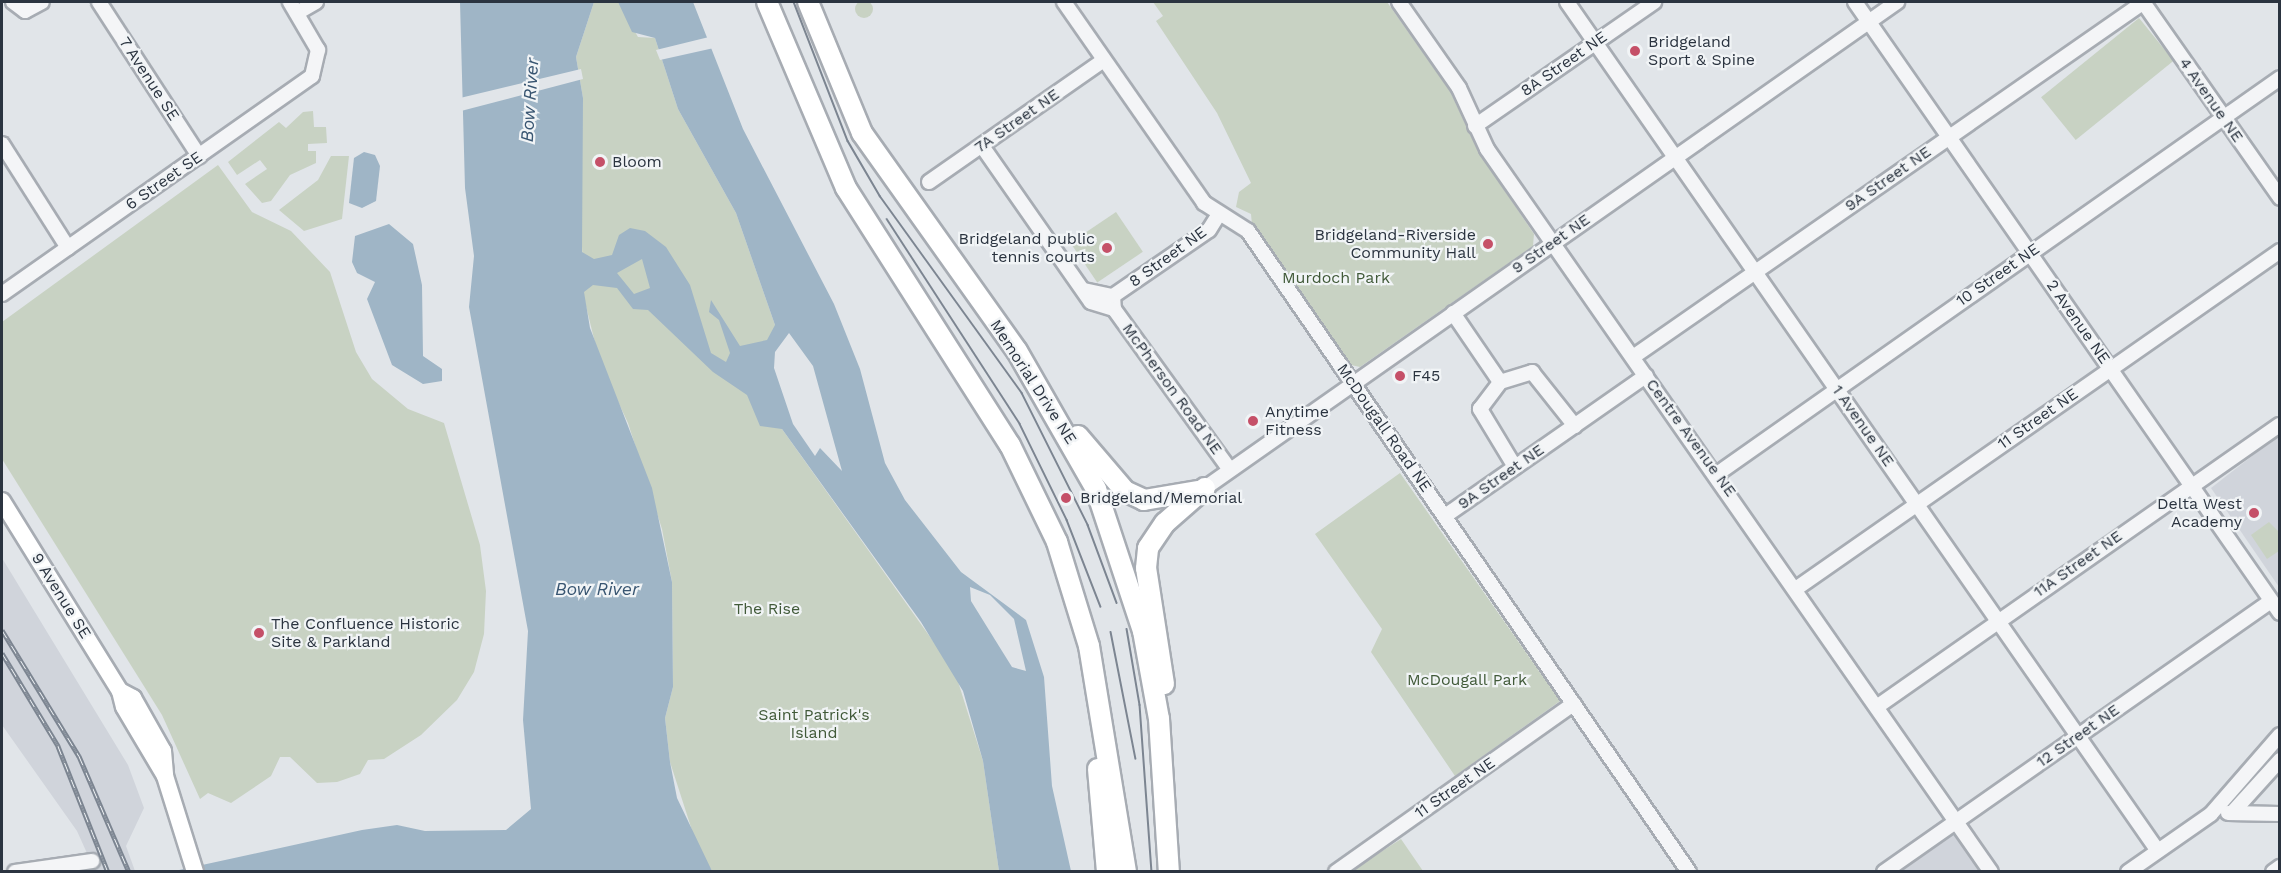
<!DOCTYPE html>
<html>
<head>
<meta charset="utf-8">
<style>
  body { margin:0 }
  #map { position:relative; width:2281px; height:873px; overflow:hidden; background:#e1e5e9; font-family:"Work Sans",sans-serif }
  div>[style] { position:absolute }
  .built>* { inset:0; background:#d0d4db }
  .green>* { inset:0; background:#c8d2c3; transform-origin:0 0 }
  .round { border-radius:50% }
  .water>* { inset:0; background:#9fb5c6 }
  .pier>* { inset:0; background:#e1e5e9 }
  .roads { filter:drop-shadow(2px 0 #a7acb3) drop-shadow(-2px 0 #a7acb3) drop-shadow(0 2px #a7acb3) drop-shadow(0 -2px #a7acb3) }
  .minor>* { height:14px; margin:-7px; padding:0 7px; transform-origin:7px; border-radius:7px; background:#f4f5f7 }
  .major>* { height:16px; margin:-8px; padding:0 8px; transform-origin:8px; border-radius:8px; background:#fff }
  .highway>* { height:20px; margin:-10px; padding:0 10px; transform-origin:10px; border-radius:10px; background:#fff }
  .tram>* { height:1.5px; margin:-0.75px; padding:0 0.75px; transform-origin:0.75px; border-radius:0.75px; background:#7c8591 }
  .rail>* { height:5px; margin-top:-2.5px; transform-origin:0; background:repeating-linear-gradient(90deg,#f1f4f6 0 9px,#7c8591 0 18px); box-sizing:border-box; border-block:2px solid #7c8591 }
  .dots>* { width:16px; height:16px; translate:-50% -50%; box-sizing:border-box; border:3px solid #f1f4f6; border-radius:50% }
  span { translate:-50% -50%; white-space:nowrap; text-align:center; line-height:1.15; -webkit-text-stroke:4.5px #f1f4f6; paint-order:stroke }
  .poi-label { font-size:16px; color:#2b3440 }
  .left { translate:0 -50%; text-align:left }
  .right { translate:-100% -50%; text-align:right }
  .street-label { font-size:16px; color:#2b3440 }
  .park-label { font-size:16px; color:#415a39 }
  .water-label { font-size:18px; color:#385571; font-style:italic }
  .frame { position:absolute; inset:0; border:3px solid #2b3440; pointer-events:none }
</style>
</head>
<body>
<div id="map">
  <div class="built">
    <div style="clip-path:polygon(2279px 435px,2280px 586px,2279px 587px,2211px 488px)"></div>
    <div style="clip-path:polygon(2px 558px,128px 765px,144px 808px,126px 846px,135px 871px,95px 871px,77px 831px,2px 725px)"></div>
    <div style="clip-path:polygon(1956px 821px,1991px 872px,1884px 872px)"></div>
  </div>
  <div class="green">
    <div class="round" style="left:855px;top:0;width:18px;height:18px"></div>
    <div style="clip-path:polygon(594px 2px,618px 2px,638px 37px,655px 38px,678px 109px,736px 213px,775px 325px,771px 389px,782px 429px,955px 672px,983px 761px,999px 871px,712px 871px,698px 849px,670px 762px,665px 718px,673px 687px,672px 582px,662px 529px,628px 423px,600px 363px,584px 298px,579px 171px,583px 98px,576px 57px)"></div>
    <div style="clip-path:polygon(1153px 2px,1387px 2px,1450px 91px,1478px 151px,1534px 234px,1533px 246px,1360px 367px,1351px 365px,1252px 225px,1251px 214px,1236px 207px,1239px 192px,1251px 183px,1217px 113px,1156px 21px,1163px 16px)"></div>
    <div style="left:2139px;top:18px;width:55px;height:126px;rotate:51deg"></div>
    <div style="clip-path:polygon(313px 111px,314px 127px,326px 127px,327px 143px,308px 144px,308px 151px,316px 151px,316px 163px,290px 175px,271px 201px,262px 203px,245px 184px,267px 169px,260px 160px,237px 175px,228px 162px,279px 122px,286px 128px,303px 112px)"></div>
    <div style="clip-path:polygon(331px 156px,349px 156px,342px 219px,304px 231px,279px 210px,318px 180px)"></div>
    <div style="clip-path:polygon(218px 165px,252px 212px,291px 231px,330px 272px,356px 352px,372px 379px,408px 409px,444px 423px,480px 545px,486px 591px,484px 634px,474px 672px,457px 700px,421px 735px,384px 759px,368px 760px,360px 774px,337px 782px,317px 783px,290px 757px,280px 757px,271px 776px,231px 803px,208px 793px,200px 799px,162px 715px,2px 459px,2px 322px)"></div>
    <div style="left:1116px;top:212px;width:48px;height:55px;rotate:56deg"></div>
    <div style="clip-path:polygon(1400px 473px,1560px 701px,1455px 776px,1371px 652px,1382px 629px,1315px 534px)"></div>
    <div style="clip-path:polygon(2269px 522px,2279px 532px,2279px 551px,2267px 559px,2251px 535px)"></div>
    <div style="clip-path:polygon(1401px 839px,1423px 871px,1351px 871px)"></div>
  </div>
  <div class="water">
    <div style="clip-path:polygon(evenodd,460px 2px,594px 2px,576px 57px,583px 98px,582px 252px,594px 259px,612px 255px,619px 235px,630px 228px,645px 231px,666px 247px,690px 285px,711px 353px,726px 362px,730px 353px,719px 320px,709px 312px,711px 300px,740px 346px,767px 340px,775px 325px,736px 213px,678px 109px,655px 38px,632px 32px,618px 2px,693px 2px,743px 129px,834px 304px,860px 369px,885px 463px,905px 500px,961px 572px,1026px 620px,1044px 677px,1052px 786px,1071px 871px,999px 871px,983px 761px,963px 691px,921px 622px,782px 429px,760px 426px,747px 395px,713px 372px,648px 310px,633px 309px,617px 288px,593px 285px,584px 292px,590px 328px,652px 488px,672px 582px,673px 687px,665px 718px,670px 762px,677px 798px,712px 871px,170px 872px,362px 830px,397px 825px,425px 831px,506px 830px,531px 809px,523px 720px,528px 631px,469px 307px,474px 256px,465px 188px,460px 2px,642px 259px,650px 288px,634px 294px,617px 273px,642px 259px,460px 2px,789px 333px,813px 366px,842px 471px,820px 448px,815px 456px,793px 424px,774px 368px,775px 352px,789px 333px,460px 2px,970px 587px,990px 595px,1014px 619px,1026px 671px,1012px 667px,1002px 651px,971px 601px,970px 587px)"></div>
    <div style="clip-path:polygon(364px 152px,375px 155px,380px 166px,376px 201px,362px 208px,349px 203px,354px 158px)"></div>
    <div style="clip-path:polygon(389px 224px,413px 244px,422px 285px,423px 356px,442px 369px,442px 381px,423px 384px,392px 365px,367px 299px,375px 282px,357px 273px,352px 262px,355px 236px)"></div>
  </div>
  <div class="pier">
    <div style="clip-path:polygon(709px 37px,714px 48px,660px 60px,656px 50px)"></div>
    <div style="clip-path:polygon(581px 69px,583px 79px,461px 111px,460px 98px)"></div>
  </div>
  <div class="roads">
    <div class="minor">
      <div style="left:13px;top:2px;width:15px;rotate:37deg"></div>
      <div style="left:25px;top:11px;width:19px;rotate:-28deg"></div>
      <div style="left:99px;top:2px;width:184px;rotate:57deg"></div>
      <div style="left:1064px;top:2px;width:245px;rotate:55.1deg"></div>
      <div style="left:1204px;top:203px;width:52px;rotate:32.5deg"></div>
      <div style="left:1248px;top:231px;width:778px;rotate:55.47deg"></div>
      <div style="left:1399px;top:2px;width:105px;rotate:55.1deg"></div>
      <div style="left:1459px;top:88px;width:67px;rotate:65.3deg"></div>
      <div style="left:1487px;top:149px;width:881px;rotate:55.12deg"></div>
      <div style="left:1567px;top:2px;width:1034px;rotate:55.16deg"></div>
      <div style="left:1855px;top:2px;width:744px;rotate:55.18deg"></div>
      <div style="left:2143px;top:2px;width:239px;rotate:55deg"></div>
      <div style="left:297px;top:13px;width:22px;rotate:-30deg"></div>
      <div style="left:1475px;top:126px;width:218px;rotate:-34.7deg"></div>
      <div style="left:2px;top:144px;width:123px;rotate:57.6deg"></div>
      <div style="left:982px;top:146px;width:190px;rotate:55.1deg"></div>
      <div style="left:1091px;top:302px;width:24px;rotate:17deg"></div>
      <div style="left:929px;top:182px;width:213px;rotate:-34.9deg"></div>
      <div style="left:1084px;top:290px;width:30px;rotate:12deg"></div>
      <div style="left:1113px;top:296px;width:13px;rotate:86deg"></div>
      <div style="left:1114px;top:309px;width:198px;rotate:54.2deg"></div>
      <div style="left:2px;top:294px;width:379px;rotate:-35.1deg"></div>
      <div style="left:312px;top:76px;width:27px;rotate:-77deg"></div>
      <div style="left:318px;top:50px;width:56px;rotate:-120.3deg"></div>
      <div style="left:1113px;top:296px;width:116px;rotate:-34.5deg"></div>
      <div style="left:1209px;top:230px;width:19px;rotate:-58deg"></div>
      <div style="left:1453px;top:313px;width:83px;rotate:55.7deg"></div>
      <div style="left:1633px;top:357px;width:622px;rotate:-34.79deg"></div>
      <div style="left:1515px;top:467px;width:68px;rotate:-121.1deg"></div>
      <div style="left:1480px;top:409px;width:34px;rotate:-53deg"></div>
      <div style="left:1500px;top:382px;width:34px;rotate:-17deg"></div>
      <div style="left:1532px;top:372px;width:69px;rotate:51.5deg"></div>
      <div style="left:1717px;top:474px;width:688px;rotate:-35.12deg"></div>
      <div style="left:1205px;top:488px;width:846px;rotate:-35.08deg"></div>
      <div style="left:1445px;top:516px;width:245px;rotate:-34.9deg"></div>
      <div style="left:1797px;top:588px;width:589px;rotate:-34.9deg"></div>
      <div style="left:1878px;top:706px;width:490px;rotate:-35deg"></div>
      <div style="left:2228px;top:813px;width:52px;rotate:1.1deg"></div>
      <div style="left:2232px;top:813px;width:72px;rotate:-47.8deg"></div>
      <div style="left:15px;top:872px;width:78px;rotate:-8.1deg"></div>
      <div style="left:1336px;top:872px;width:291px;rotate:-35.3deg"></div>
      <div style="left:1884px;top:872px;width:472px;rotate:-35deg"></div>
      <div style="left:2128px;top:872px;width:101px;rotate:-34.9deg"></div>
      <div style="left:2211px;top:814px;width:105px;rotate:-48.9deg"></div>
      <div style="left:2273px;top:872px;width:9px;rotate:-36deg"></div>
    </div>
    <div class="major">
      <div style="left:2px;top:501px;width:224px;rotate:58.2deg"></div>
      <div style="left:120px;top:691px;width:16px;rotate:76deg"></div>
      <div style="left:124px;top:707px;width:80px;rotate:59.3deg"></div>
      <div style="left:120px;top:691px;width:15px;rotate:28deg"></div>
      <div style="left:133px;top:698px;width:61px;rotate:60.5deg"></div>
      <div style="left:163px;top:751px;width:25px;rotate:85deg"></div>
      <div style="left:165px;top:776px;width:101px;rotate:72.6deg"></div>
    </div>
    <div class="highway">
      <div style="left:767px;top:2px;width:202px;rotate:67deg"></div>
      <div style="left:846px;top:188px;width:305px;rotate:57.5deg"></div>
      <div style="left:1010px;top:445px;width:108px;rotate:64.1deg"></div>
      <div style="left:1057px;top:542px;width:109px;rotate:72.9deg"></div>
      <div style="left:1089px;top:646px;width:229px;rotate:80.7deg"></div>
      <div style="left:808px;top:2px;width:142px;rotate:67.6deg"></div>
      <div style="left:862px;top:133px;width:267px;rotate:54.6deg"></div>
      <div style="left:1017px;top:351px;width:159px;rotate:60.2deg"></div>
      <div style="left:1096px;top:489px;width:150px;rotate:71.7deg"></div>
      <div style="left:1143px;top:631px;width:89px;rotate:79.7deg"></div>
      <div style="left:1159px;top:719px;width:153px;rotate:86.3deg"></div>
      <div style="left:1078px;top:436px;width:72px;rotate:49.5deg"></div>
      <div style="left:1125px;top:491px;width:21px;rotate:25deg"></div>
      <div style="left:1144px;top:500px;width:54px;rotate:-9.6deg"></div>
      <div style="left:1164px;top:684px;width:117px;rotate:-98.8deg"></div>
      <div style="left:1146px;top:568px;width:20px;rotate:-84deg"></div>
      <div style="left:1148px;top:548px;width:30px;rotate:-56deg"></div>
      <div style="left:1165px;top:523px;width:53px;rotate:-41.2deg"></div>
      <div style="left:1098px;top:769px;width:103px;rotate:85deg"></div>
    </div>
  </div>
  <div class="tram">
    <div style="left:794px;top:2px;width:149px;rotate:68.8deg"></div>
    <div style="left:848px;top:141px;width:64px;rotate:59.8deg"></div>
    <div style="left:880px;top:196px;width:243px;rotate:54.2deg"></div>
    <div style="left:1022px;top:393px;width:148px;rotate:63.4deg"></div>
    <div style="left:1088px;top:525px;width:83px;rotate:69.6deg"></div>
    <div style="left:887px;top:219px;width:244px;rotate:57deg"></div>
    <div style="left:1020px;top:424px;width:107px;rotate:63.9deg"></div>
    <div style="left:1067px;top:520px;width:93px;rotate:68.7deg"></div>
    <div style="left:1127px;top:629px;width:77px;rotate:80.3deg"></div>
    <div style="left:1140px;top:705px;width:167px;rotate:85.9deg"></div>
    <div style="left:1111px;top:632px;width:129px;rotate:78.9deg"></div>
  </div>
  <div class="rail">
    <div style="left:2px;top:630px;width:148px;rotate:58.6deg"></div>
    <div style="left:79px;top:756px;width:126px;rotate:66.7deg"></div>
    <div style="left:2px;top:653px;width:109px;rotate:58.9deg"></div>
    <div style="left:58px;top:746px;width:136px;rotate:68.4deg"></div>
  </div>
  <div class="dots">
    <div style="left:1635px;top:51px;background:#c55068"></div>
    <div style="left:600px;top:162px;background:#c55068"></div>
    <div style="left:1488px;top:244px;background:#c55068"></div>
    <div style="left:1107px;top:248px;background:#c55068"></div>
    <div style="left:1400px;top:376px;background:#c55068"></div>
    <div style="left:1253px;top:421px;background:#c55068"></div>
    <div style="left:1066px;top:498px;background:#c55068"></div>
    <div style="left:2254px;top:513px;background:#c55068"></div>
    <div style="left:259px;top:633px;background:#c55068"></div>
  </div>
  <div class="poi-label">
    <span class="left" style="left:1648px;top:51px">Bridgeland<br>Sport &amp; Spine</span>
    <span class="left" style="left:612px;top:162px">Bloom</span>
    <span class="right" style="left:1476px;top:244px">Bridgeland-Riverside<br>Community Hall</span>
    <span class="right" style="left:1095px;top:248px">Bridgeland public<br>tennis courts</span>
    <span class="left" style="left:1412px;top:376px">F45</span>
    <span class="left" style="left:1265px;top:421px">Anytime<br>Fitness</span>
    <span class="left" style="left:1080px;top:498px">Bridgeland/Memorial</span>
    <span class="right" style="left:2242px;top:513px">Delta West<br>Academy</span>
    <span class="left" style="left:271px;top:633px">The Confluence Historic<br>Site &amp; Parkland</span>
  </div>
  <div class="street-label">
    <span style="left:1564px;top:64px;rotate:-35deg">8A Street NE</span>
    <span style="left:149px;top:79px;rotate:57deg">7 Avenue SE</span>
    <span style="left:2211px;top:100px;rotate:55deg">4 Avenue NE</span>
    <span style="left:1017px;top:121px;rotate:-35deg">7A Street NE</span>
    <span style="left:1888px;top:179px;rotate:-35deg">9A Street NE</span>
    <span style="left:164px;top:181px;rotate:-35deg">6 Street SE</span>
    <span style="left:1551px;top:244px;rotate:-35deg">9 Street NE</span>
    <span style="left:1168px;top:257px;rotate:-36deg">8 Street NE</span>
    <span style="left:1998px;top:275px;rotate:-35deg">10 Street NE</span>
    <span style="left:2078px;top:322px;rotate:55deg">2 Avenue NE</span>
    <span style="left:1033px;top:382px;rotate:57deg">Memorial Drive NE</span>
    <span style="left:1172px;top:389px;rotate:54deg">McPherson Road NE</span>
    <span style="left:2038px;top:419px;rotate:-35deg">11 Street NE</span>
    <span style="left:1863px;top:426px;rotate:55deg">1 Avenue NE</span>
    <span style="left:1384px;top:428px;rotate:55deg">McDougall Road NE</span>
    <span style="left:1691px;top:438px;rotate:54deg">Centre Avenue NE</span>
    <span style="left:1501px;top:477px;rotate:-35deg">9A Street NE</span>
    <span style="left:2078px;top:564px;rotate:-35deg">11A Street NE</span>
    <span style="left:61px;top:596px;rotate:58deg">9 Avenue SE</span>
    <span style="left:2078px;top:736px;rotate:-35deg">12 Street NE</span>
    <span style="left:1455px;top:788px;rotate:-35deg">11 Street NE</span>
  </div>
  <div class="park-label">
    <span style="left:1336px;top:278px">Murdoch Park</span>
    <span style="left:767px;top:609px">The Rise</span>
    <span style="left:1467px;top:680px">McDougall Park</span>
    <span style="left:814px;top:724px">Saint Patrick's<br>Island</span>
  </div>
  <div class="water-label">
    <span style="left:530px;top:100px;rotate:-86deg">Bow River</span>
    <span style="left:597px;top:589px">Bow River</span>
  </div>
  <div class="frame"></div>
</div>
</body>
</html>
